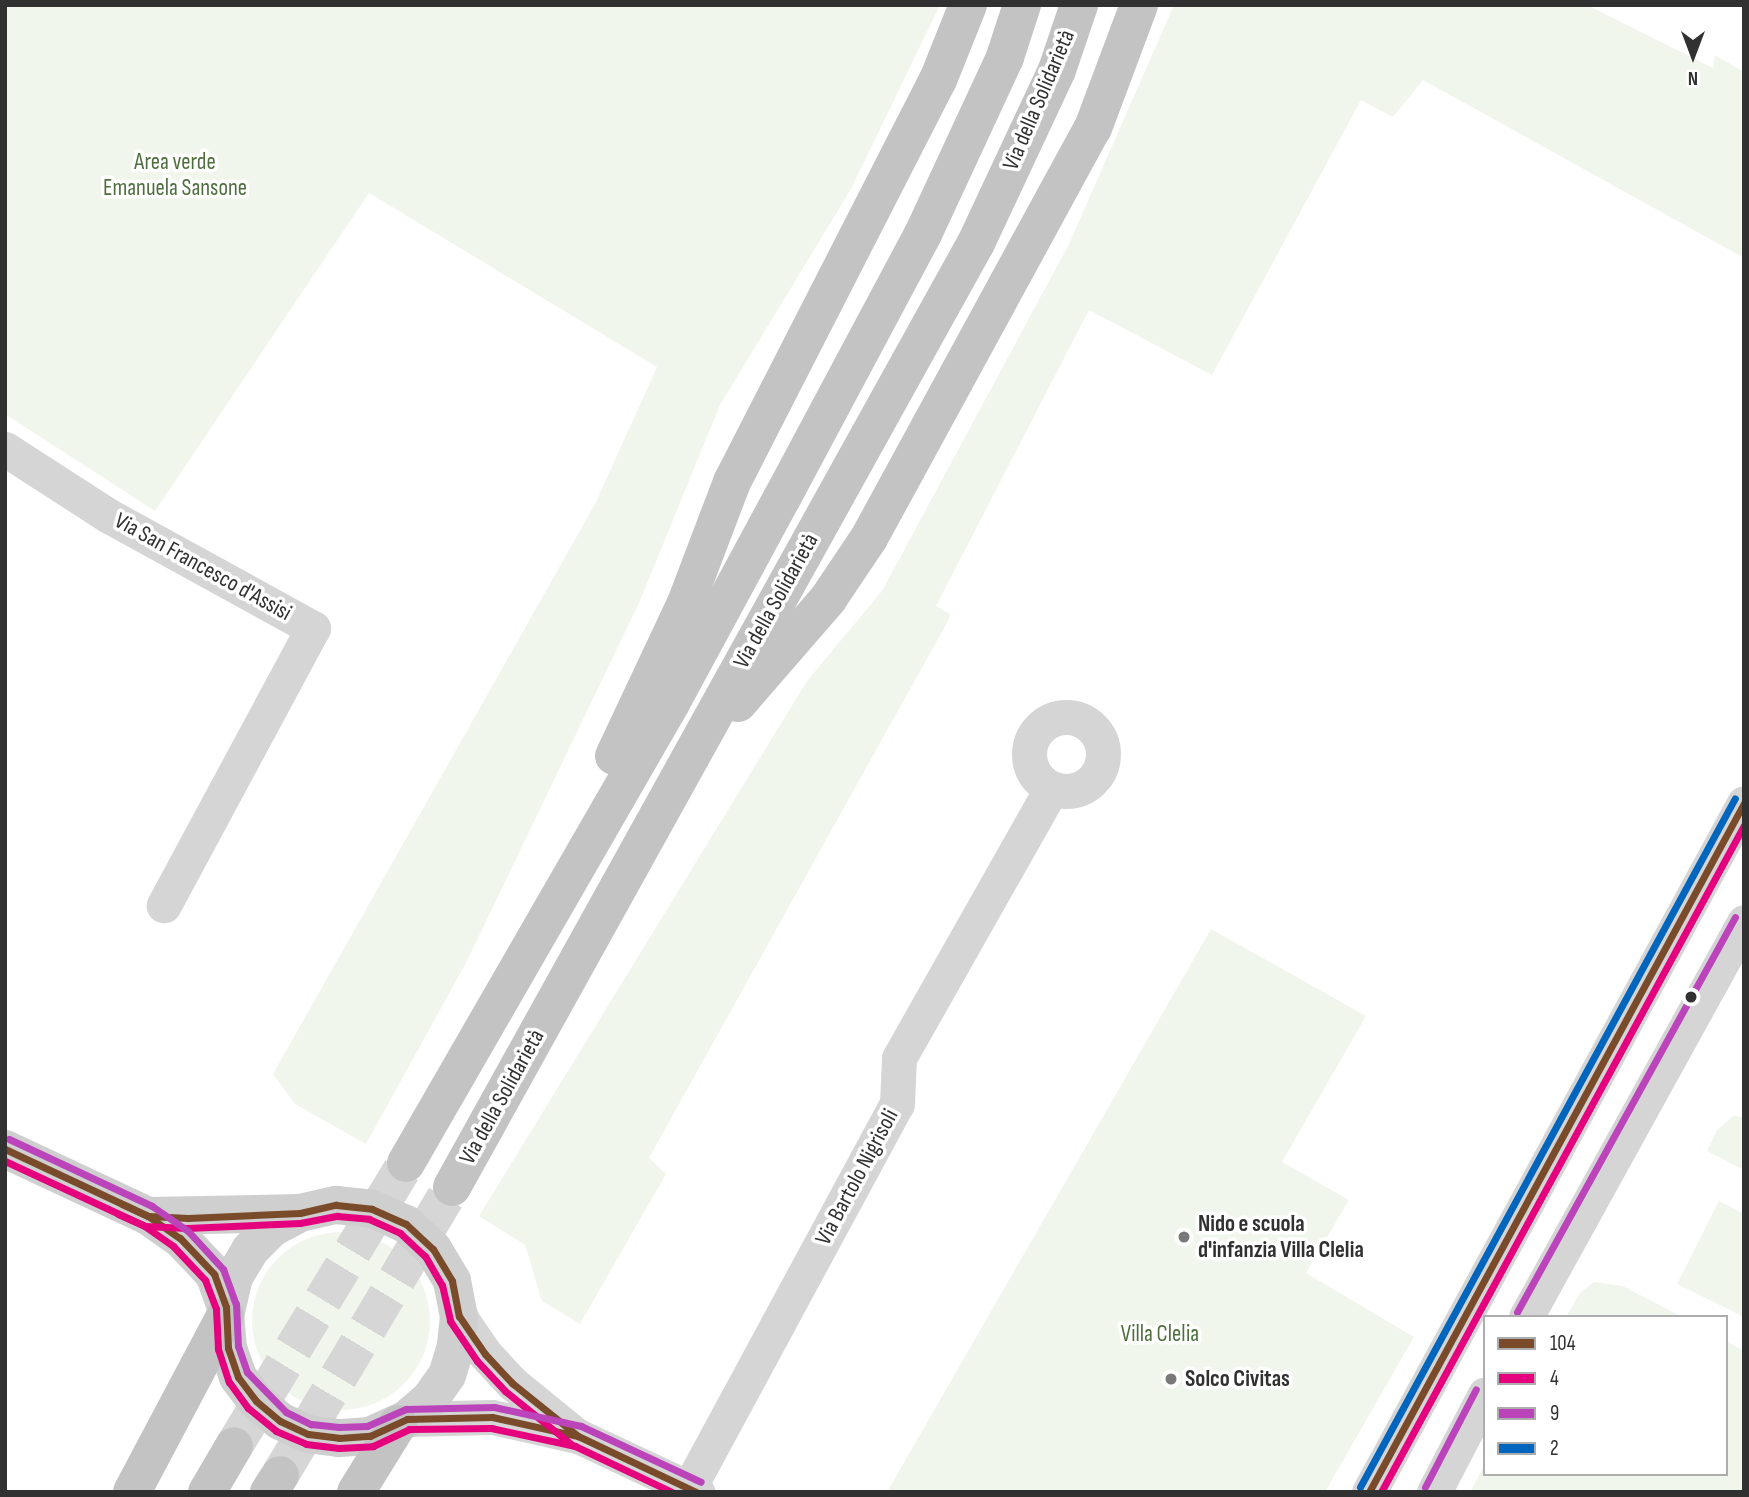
<!DOCTYPE html>
<html>
<head>
<meta charset="utf-8">
<style>
  body { margin:0 }
  #map { position:relative; width:1749px; height:1497px; overflow:hidden; background:#fff; font-family:"Sofia Sans Condensed",sans-serif }
  div>[style] { position:absolute }
  .green>* { inset:0; background:#f1f6ed }
  .round { border-radius:50% }
  .highway-tunnel>* { height:38px; margin-top:-19px; transform-origin:0; background:repeating-linear-gradient(90deg,#d6d6d6 0 38px,transparent 0 57px) }
  .street>* { height:35px; margin:-17.5px; padding:0 17.5px; transform-origin:17.5px; border-radius:17.5px; background:#d5d5d5 }
  .street>.ring { margin:-17.5px; padding:0; box-sizing:content-box; background:none; border:35px solid #d5d5d5; border-radius:50% }
  .secondary>* { height:38px; margin:-19px; padding:0 19px; transform-origin:19px; border-radius:19px; background:#cfcfcf }
  .highway>* { height:38px; margin:-19px; padding:0 19px; transform-origin:19px; border-radius:19px; background:#c3c3c3 }
  .bus-1>* { height:7px; margin:-3.5px; padding:0 3.5px; transform-origin:3.5px; border-radius:3.5px; background:#7a4b2a }
  .bus-2>* { height:7px; margin:-3.5px; padding:0 3.5px; transform-origin:3.5px; border-radius:3.5px; background:#e5007d }
  .bus-3>* { height:7px; margin:-3.5px; padding:0 3.5px; transform-origin:3.5px; border-radius:3.5px; background:#b4b }
  .bus-4>* { height:7px; margin:-3.5px; padding:0 3.5px; transform-origin:3.5px; border-radius:3.5px; background:#0065bd }
  .dots>* { width:19px; height:19px; translate:-50% -50%; box-sizing:border-box; border:4px solid #fff; border-radius:50% }
  span { translate:-50% -50%; white-space:nowrap; text-align:center; line-height:1.15; -webkit-text-stroke:7px #fff; paint-order:stroke }
  .street-label { font-size:23px; color:#313131 }
  .park-label { font-size:23px; color:#4e6f3d }
  .poi-label { font-size:23px; color:#313131; font-weight:700 }
  .left { translate:0 -50%; text-align:left }
  .frame { position:absolute; inset:0; border:7px solid #313131; pointer-events:none }
  .legend { position:absolute; left:1483px; top:1315px; width:245px; height:161px; box-sizing:border-box; background:#fff; border:2px solid #adadad; margin:0; padding:9px 12px; list-style:none; font-size:21px; color:#313131 }
  .legend li { display:flex; align-items:center; gap:14px; height:35px }
  .legend b { width:35px; border:2px solid #adadad }
  .north { position:absolute; left:1658px; top:21px; width:70px; height:70px; -webkit-text-stroke:5px #fff; paint-order:stroke; rotate:180deg; font-size:19px; font-weight:700; line-height:28px; text-align:center; color:#313131 }
  .north::after { content:''; display:block; margin:auto; width:24px; height:32px; background:#313131; clip-path:polygon(50% 0,100% 100%,50% 72%,0 100%) }
</style>
</head>
<body>
<div id="map">
  <div class="green">
    <div style="clip-path:polygon(5px 5px,940px 5px,851px 189px,720px 405px,639px 603px,467px 961px,366px 1144px,295px 1104px,273px 1074px,595px 504px,657px 367px,369px 193px,155px 511px,5px 414px)"></div>
    <div style="clip-path:polygon(1174px 5px,1587px 5px,1713px 68px,1715px 55px,1744px 72px,1744px 258px,1423px 80px,1393px 117px,1361px 100px,1212px 375px,1089px 310px,936px 606px,950px 614px,948px 621px,649px 1158px,666px 1174px,580px 1324px,542px 1301px,525px 1245px,479px 1216px,807px 681px,882px 591px,1069px 244px)"></div>
    <div style="clip-path:polygon(1211px 929px,1366px 1016px,1282px 1162px,1349px 1200px,1306px 1273px,1414px 1337px,1325px 1492px,887px 1492px)"></div>
    <div style="clip-path:polygon(1733px 1116px,1744px 1117px,1744px 1170px,1707px 1151px,1717px 1130px)"></div>
    <div style="clip-path:polygon(1719px 1201px,1744px 1214px,1744px 1317px,1677px 1284px)"></div>
    <div class="round" style="left:252px;top:1232px;width:178px;height:178px"></div>
    <div style="clip-path:polygon(1594px 1282px,1623px 1286px,1682px 1317px,1566px 1317px,1580px 1293px)"></div>
    <div style="clip-path:polygon(1726px 1341px,1744px 1351px,1744px 1492px,1470px 1492px,1485px 1464px,1485px 1474px,1726px 1474px)"></div>
  </div>
  <div class="highway-tunnel">
    <div style="left:234px;top:1446px;width:331px;rotate:-58.7deg"></div>
    <div style="left:280px;top:1475px;width:335px;rotate:-59.2deg"></div>
  </div>
  <div class="street">
    <div style="left:5px;top:449px;width:124px;rotate:32.8deg"></div>
    <div style="left:109px;top:516px;width:233px;rotate:28.8deg"></div>
    <div style="left:313px;top:628px;width:315px;rotate:118.3deg"></div>
    <div class="ring" style="left:1029px;top:717px;width:39px;height:39px"></div>
    <div style="left:459px;top:1316px;width:46px;rotate:55.6deg"></div>
    <div style="left:485px;top:1354px;width:40px;rotate:47deg"></div>
    <div style="left:512px;top:1383px;width:77px;rotate:39.2deg"></div>
    <div style="left:1526px;top:1317px;width:451px;rotate:-61.1deg"></div>
    <div style="left:407px;top:1419px;width:85px;rotate:-1.3deg"></div>
    <div style="left:492px;top:1417px;width:88px;rotate:12.5deg"></div>
    <div style="left:578px;top:1436px;width:132px;rotate:25.2deg"></div>
    <div style="left:689px;top:1488px;width:437px;rotate:-61.6deg"></div>
    <div style="left:897px;top:1104px;width:46px;rotate:-87.5deg"></div>
    <div style="left:899px;top:1058px;width:309px;rotate:-60.5deg"></div>
    <div style="left:1369px;top:1492px;width:784px;rotate:-61.44deg"></div>
    <div style="left:1434px;top:1492px;width:110px;rotate:-62.5deg"></div>
  </div>
  <div class="secondary">
    <div style="left:5px;top:1149px;width:158px;rotate:25.1deg"></div>
    <div style="left:148px;top:1216px;width:39px;rotate:35deg"></div>
    <div style="left:180px;top:1238px;width:50px;rotate:46.6deg"></div>
    <div style="left:214px;top:1274px;width:35px;rotate:70deg"></div>
    <div style="left:148px;top:1216px;width:152px;rotate:-1.1deg"></div>
    <div style="left:300px;top:1213px;width:37px;rotate:-13deg"></div>
    <div style="left:336px;top:1205px;width:36px;rotate:6deg"></div>
    <div style="left:372px;top:1209px;width:37px;rotate:24deg"></div>
    <div style="left:406px;top:1224px;width:37px;rotate:43deg"></div>
    <div style="left:433px;top:1249px;width:37px;rotate:59deg"></div>
    <div style="left:452px;top:1281px;width:36px;rotate:79deg"></div>
    <div style="left:459px;top:1316px;width:30px;rotate:96deg"></div>
    <div style="left:456px;top:1346px;width:30px;rotate:107deg"></div>
    <div style="left:447px;top:1375px;width:29px;rotate:125deg"></div>
    <div style="left:430px;top:1399px;width:30px;rotate:139deg"></div>
    <div style="left:407px;top:1419px;width:41px;rotate:155.3deg"></div>
    <div style="left:370px;top:1436px;width:31px;rotate:176deg"></div>
    <div style="left:339px;top:1438px;width:31px;rotate:-173deg"></div>
    <div style="left:308px;top:1434px;width:31px;rotate:-155deg"></div>
    <div style="left:280px;top:1421px;width:31px;rotate:-140deg"></div>
    <div style="left:256px;top:1401px;width:30px;rotate:-127deg"></div>
    <div style="left:238px;top:1377px;width:31px;rotate:-109deg"></div>
    <div style="left:228px;top:1348px;width:32px;rotate:-95deg"></div>
    <div style="left:225px;top:1316px;width:40px;rotate:-77deg"></div>
    <div style="left:234px;top:1277px;width:31px;rotate:-59deg"></div>
    <div style="left:250px;top:1250px;width:31px;rotate:-45deg"></div>
    <div style="left:272px;top:1228px;width:32px;rotate:-28deg"></div>
  </div>
  <div class="highway">
    <div style="left:738px;top:703px;width:138px;rotate:-49.1deg"></div>
    <div style="left:828px;top:599px;width:73px;rotate:-56.1deg"></div>
    <div style="left:869px;top:538px;width:467px;rotate:-61.4deg"></div>
    <div style="left:1093px;top:128px;width:131px;rotate:-69.5deg"></div>
    <div style="left:614px;top:756px;width:169px;rotate:-64.8deg"></div>
    <div style="left:686px;top:603px;width:129px;rotate:-69.2deg"></div>
    <div style="left:732px;top:482px;width:452px;rotate:-62.9deg"></div>
    <div style="left:938px;top:80px;width:81px;rotate:-68.2deg"></div>
    <div style="left:406px;top:1163px;width:531px;rotate:-60.05deg"></div>
    <div style="left:671px;top:703px;width:233px;rotate:-61.6deg"></div>
    <div style="left:782px;top:498px;width:299px;rotate:-61.9deg"></div>
    <div style="left:923px;top:234px;width:195px;rotate:-65.1deg"></div>
    <div style="left:1005px;top:57px;width:55px;rotate:-71.9deg"></div>
    <div style="left:452px;top:1187px;width:1080px;rotate:-60.97deg"></div>
    <div style="left:976px;top:243px;width:191px;rotate:-64.9deg"></div>
    <div style="left:1057px;top:70px;width:69px;rotate:-71.3deg"></div>
    <div style="left:132px;top:1492px;width:199px;rotate:-62.1deg"></div>
    <div style="left:207px;top:1492px;width:53px;rotate:-59.6deg"></div>
    <div style="left:269px;top:1492px;width:20px;rotate:-57deg"></div>
    <div style="left:356px;top:1492px;width:80px;rotate:-58.3deg"></div>
  </div>
  <div class="bus-1">
    <div style="left:5px;top:1149px;width:158px;rotate:25.1deg"></div>
    <div style="left:148px;top:1216px;width:39px;rotate:35deg"></div>
    <div style="left:180px;top:1238px;width:50px;rotate:46.6deg"></div>
    <div style="left:214px;top:1274px;width:35px;rotate:70deg"></div>
    <div style="left:226px;top:1307px;width:41px;rotate:87.2deg"></div>
    <div style="left:228px;top:1348px;width:31px;rotate:71deg"></div>
    <div style="left:238px;top:1377px;width:30px;rotate:53deg"></div>
    <div style="left:256px;top:1401px;width:31px;rotate:40deg"></div>
    <div style="left:280px;top:1421px;width:31px;rotate:25deg"></div>
    <div style="left:308px;top:1434px;width:31px;rotate:7deg"></div>
    <div style="left:339px;top:1438px;width:31px;rotate:-4deg"></div>
    <div style="left:370px;top:1436px;width:41px;rotate:-24.7deg"></div>
    <div style="left:407px;top:1419px;width:85px;rotate:-1.3deg"></div>
    <div style="left:492px;top:1417px;width:88px;rotate:12.5deg"></div>
    <div style="left:578px;top:1436px;width:131px;rotate:25.4deg"></div>
    <div style="left:122px;top:1204px;width:29px;rotate:25deg"></div>
    <div style="left:148px;top:1216px;width:40px;rotate:2.9deg"></div>
    <div style="left:188px;top:1218px;width:112px;rotate:-2.6deg"></div>
    <div style="left:300px;top:1213px;width:37px;rotate:-13deg"></div>
    <div style="left:336px;top:1205px;width:36px;rotate:6deg"></div>
    <div style="left:372px;top:1209px;width:37px;rotate:24deg"></div>
    <div style="left:406px;top:1224px;width:37px;rotate:43deg"></div>
    <div style="left:433px;top:1249px;width:37px;rotate:59deg"></div>
    <div style="left:452px;top:1281px;width:36px;rotate:79deg"></div>
    <div style="left:459px;top:1316px;width:46px;rotate:55.6deg"></div>
    <div style="left:485px;top:1354px;width:40px;rotate:47deg"></div>
    <div style="left:512px;top:1383px;width:85px;rotate:38.8deg"></div>
    <div style="left:1369px;top:1492px;width:784px;rotate:-61.44deg"></div>
  </div>
  <div class="bus-2">
    <div style="left:5px;top:1161px;width:152px;rotate:24.9deg"></div>
    <div style="left:143px;top:1225px;width:37px;rotate:35deg"></div>
    <div style="left:173px;top:1246px;width:47px;rotate:46.7deg"></div>
    <div style="left:205px;top:1280px;width:31px;rotate:69deg"></div>
    <div style="left:216px;top:1309px;width:40px;rotate:87.1deg"></div>
    <div style="left:218px;top:1349px;width:35px;rotate:72deg"></div>
    <div style="left:229px;top:1382px;width:32px;rotate:54deg"></div>
    <div style="left:248px;top:1408px;width:36px;rotate:39deg"></div>
    <div style="left:276px;top:1431px;width:33px;rotate:23deg"></div>
    <div style="left:306px;top:1444px;width:33px;rotate:7deg"></div>
    <div style="left:339px;top:1448px;width:34px;rotate:-3deg"></div>
    <div style="left:373px;top:1446px;width:40px;rotate:-25deg"></div>
    <div style="left:409px;top:1429px;width:82px;rotate:-0.7deg"></div>
    <div style="left:491px;top:1428px;width:86px;rotate:12.1deg"></div>
    <div style="left:575px;top:1446px;width:107px;rotate:25.4deg"></div>
    <div style="left:118px;top:1214px;width:30px;rotate:24deg"></div>
    <div style="left:145px;top:1226px;width:42px;rotate:2.7deg"></div>
    <div style="left:187px;top:1228px;width:113px;rotate:-2.5deg"></div>
    <div style="left:300px;top:1223px;width:38px;rotate:-11deg"></div>
    <div style="left:337px;top:1216px;width:32px;rotate:5deg"></div>
    <div style="left:369px;top:1219px;width:34px;rotate:24deg"></div>
    <div style="left:400px;top:1233px;width:34px;rotate:43deg"></div>
    <div style="left:425px;top:1256px;width:34px;rotate:60deg"></div>
    <div style="left:442px;top:1285px;width:37px;rotate:77deg"></div>
    <div style="left:450px;top:1321px;width:48px;rotate:56deg"></div>
    <div style="left:477px;top:1361px;width:41px;rotate:47deg"></div>
    <div style="left:505px;top:1391px;width:85px;rotate:38.8deg"></div>
    <div style="left:1381px;top:1492px;width:759px;rotate:-61.44deg"></div>
  </div>
  <div class="bus-3">
    <div style="left:9px;top:1139px;width:158px;rotate:25.1deg"></div>
    <div style="left:152px;top:1206px;width:44px;rotate:34.8deg"></div>
    <div style="left:188px;top:1231px;width:52px;rotate:47.4deg"></div>
    <div style="left:223px;top:1269px;width:37px;rotate:70deg"></div>
    <div style="left:236px;top:1304px;width:42px;rotate:87.3deg"></div>
    <div style="left:238px;top:1346px;width:28px;rotate:71deg"></div>
    <div style="left:247px;top:1372px;width:56px;rotate:45.7deg"></div>
    <div style="left:286px;top:1412px;width:28px;rotate:26deg"></div>
    <div style="left:311px;top:1424px;width:28px;rotate:6deg"></div>
    <div style="left:339px;top:1427px;width:28px;rotate:-2deg"></div>
    <div style="left:367px;top:1426px;width:43px;rotate:-23.6deg"></div>
    <div style="left:406px;top:1409px;width:88px;rotate:-1.3deg"></div>
    <div style="left:494px;top:1407px;width:89px;rotate:12.3deg"></div>
    <div style="left:581px;top:1426px;width:132px;rotate:25deg"></div>
    <div style="left:1517px;top:1312px;width:451px;rotate:-61.1deg"></div>
    <div style="left:1425px;top:1487px;width:110px;rotate:-62.5deg"></div>
  </div>
  <div class="bus-4">
    <div style="left:1360px;top:1487px;width:784px;rotate:-61.44deg"></div>
  </div>
  <div class="dots">
    <div style="left:1691px;top:997px;background:#313131"></div>
    <div style="left:1184px;top:1237px;background:#797979"></div>
    <div style="left:1171px;top:1379px;background:#797979"></div>
  </div>
  <div class="street-label">
    <span style="left:1039px;top:100px;rotate:-67deg">Via della Solidarietà</span>
    <span style="left:203px;top:567px;rotate:29deg">Via San Francesco d'Assisi</span>
    <span style="left:776px;top:601px;rotate:-61deg">Via della Solidarietà</span>
    <span style="left:502px;top:1097px;rotate:-61deg">Via della Solidarietà</span>
    <span style="left:857px;top:1177px;rotate:-62deg">Via Bartolo Nigrisoli</span>
  </div>
  <div class="park-label">
    <span style="left:175px;top:175px">Area verde<br>Emanuela Sansone</span>
    <span style="left:1160px;top:1334px">Villa Clelia</span>
  </div>
  <div class="poi-label">
    <span class="left" style="left:1198px;top:1237px">Nido e scuola<br>d'infanzia Villa Clelia</span>
    <span class="left" style="left:1185px;top:1379px">Solco Civitas</span>
  </div>
  <div class="frame"></div>
  <ul class="legend">
  <li><b style="height:9px;background:#7a4b2a"></b>104</li>
  <li><b style="height:9px;background:#e5007d"></b>4</li>
  <li><b style="height:9px;background:#b4b"></b>9</li>
  <li><b style="height:9px;background:#0065bd"></b>2</li>
  </ul>
  <div class="north">N</div>
</div>
</body>
</html>
